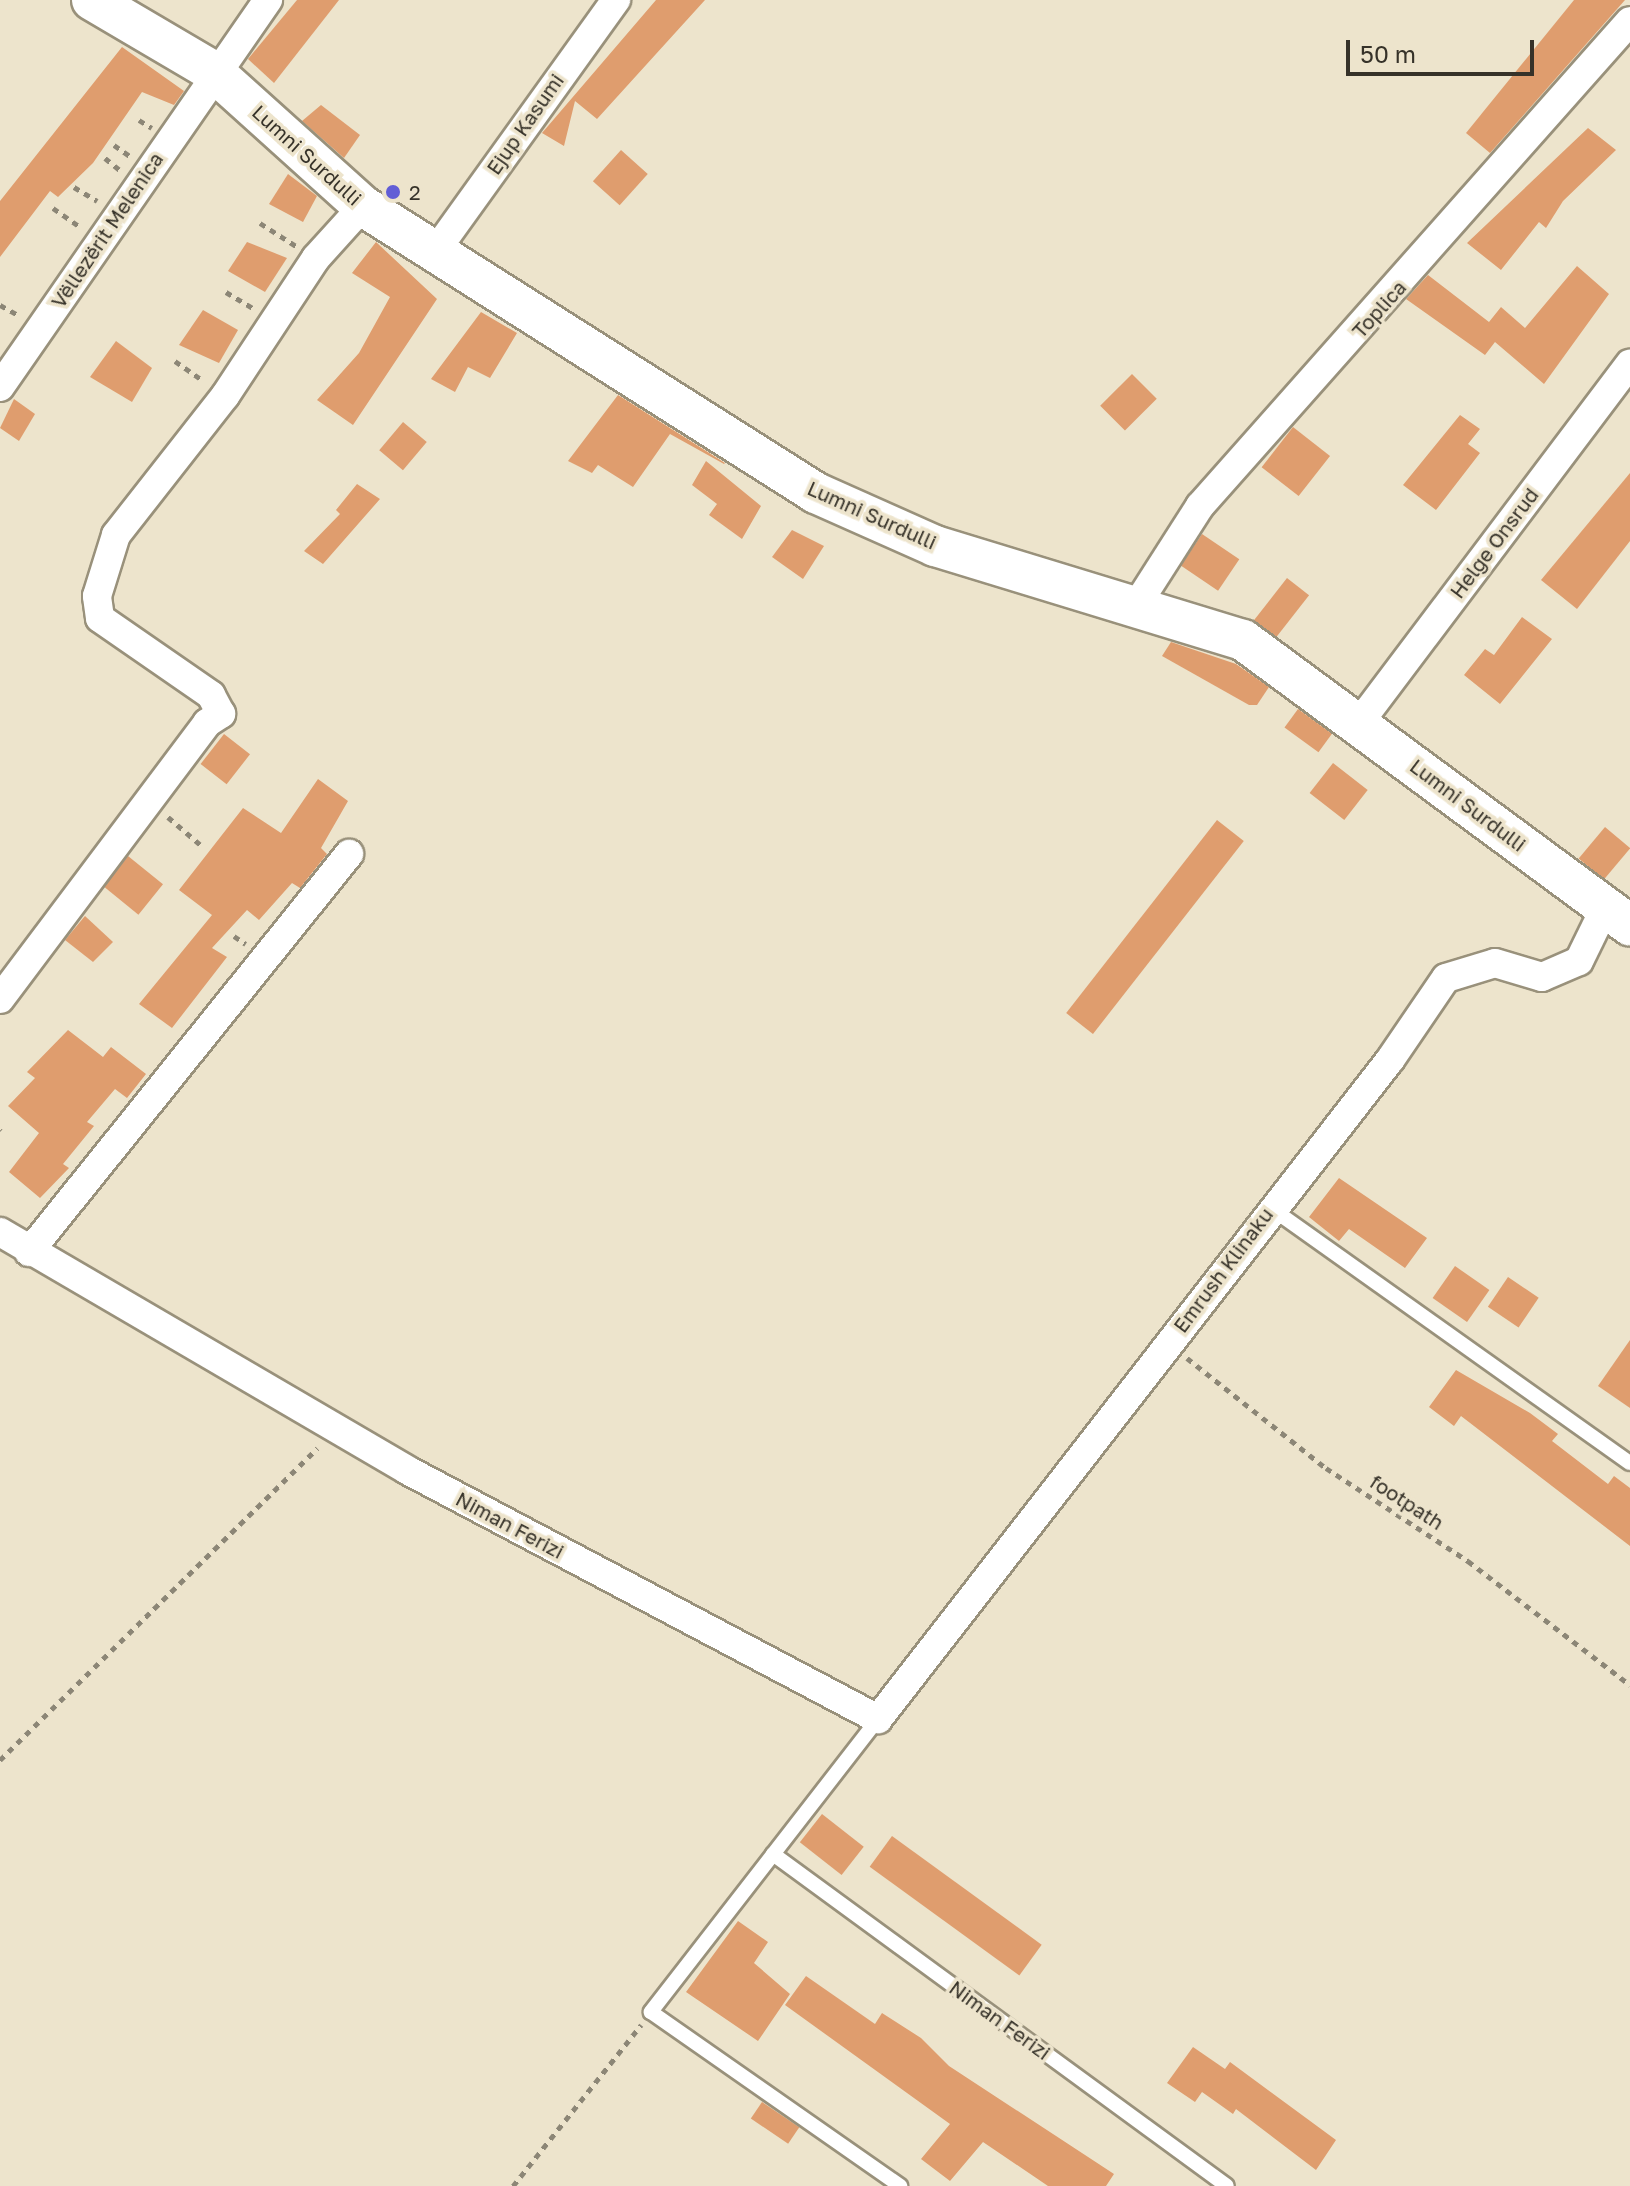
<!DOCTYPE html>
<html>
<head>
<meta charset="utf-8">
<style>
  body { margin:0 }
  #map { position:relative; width:1630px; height:2186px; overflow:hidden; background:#ede4cc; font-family:"Golos Text",sans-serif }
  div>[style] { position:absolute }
  .building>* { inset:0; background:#df9d6e; transform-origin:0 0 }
  .path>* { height:5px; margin-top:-2.5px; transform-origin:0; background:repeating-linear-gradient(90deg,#8c8676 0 6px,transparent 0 12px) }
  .roads { filter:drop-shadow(2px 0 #99917b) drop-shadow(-2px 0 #99917b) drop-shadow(0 2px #99917b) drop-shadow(0 -2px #99917b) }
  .lane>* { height:14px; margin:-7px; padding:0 7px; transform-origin:7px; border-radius:7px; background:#fff }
  .street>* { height:28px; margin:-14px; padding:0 14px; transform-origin:14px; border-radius:14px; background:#fff }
  .secondary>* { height:40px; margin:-20px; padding:0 20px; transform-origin:20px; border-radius:20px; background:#fff }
  .dots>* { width:22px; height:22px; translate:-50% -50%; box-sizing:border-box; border:4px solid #ede4cc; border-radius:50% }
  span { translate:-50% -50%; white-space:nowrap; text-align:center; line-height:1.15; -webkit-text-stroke:7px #ede4cc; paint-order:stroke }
  .street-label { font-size:20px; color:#363229 }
  .poi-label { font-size:20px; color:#363229 }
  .left { translate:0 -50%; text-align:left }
  .scale { position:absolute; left:1346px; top:40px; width:188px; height:36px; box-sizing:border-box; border:4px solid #363229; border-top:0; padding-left:10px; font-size:24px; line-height:28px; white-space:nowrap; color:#363229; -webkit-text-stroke:6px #ede4cc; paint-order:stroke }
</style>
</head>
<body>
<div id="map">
  <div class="building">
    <div style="clip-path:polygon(297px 0,339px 0,274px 83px,248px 59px)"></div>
    <div style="clip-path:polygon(656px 0,705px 0,597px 119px,575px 101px,564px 146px,542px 133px)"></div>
    <div style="clip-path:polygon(1574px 0,1625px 0,1490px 153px,1466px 133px)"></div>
    <div style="clip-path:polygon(122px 47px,184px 91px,174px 105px,142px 92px,93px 163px,58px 197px,50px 191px,0 257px,0 201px)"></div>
    <div style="clip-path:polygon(321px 105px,360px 135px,344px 158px,302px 121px)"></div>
    <div style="clip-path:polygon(1588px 128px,1616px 150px,1563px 201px,1546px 228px,1539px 222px,1501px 270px,1467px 243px)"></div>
    <div style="left:621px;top:150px;width:36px;height:42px;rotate:42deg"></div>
    <div style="clip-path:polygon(288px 174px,317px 196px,303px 222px,269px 204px)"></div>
    <div style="clip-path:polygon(247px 242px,287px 258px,265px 292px,228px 271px)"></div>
    <div style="clip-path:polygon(376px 242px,437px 299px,353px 425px,317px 400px,359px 353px,390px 297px,352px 273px)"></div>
    <div style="clip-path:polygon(1577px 266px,1609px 294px,1544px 384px,1495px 342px,1485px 355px,1406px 299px,1428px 275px,1489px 322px,1501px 307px,1525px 328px)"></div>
    <div style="clip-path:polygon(203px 310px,238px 330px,219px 363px,179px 345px)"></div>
    <div style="clip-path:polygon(481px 312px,517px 333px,490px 378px,468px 367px,455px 392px,431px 379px)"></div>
    <div style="clip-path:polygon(116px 341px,152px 368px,132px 402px,90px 377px)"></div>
    <div style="left:1132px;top:374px;width:35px;height:45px;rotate:45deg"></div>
    <div style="clip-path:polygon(618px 395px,725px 463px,724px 464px,670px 434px,633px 487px,598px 465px,592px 473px,568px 461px)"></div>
    <div style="clip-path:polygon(14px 399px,35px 414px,19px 441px,0 428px)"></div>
    <div style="clip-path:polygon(1460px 415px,1480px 429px,1468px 444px,1480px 453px,1436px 510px,1403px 485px)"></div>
    <div style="left:403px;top:422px;width:31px;height:37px;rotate:40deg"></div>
    <div style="left:1293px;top:427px;width:47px;height:51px;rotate:38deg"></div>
    <div style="clip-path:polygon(706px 461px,761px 506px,742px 539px,709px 515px,717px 504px,692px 485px)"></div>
    <div style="clip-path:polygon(1630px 473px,1630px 541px,1577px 609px,1541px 580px)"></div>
    <div style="clip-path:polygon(357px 484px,380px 499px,323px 564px,304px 551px,340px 514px,336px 510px)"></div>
    <div style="clip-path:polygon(792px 530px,824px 546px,803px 579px,772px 557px)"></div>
    <div style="left:1202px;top:534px;width:45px;height:38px;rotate:34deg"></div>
    <div style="left:1287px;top:578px;width:28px;height:54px;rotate:38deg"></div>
    <div style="clip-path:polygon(1522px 617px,1552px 639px,1500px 704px,1464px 675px,1485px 649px,1494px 655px)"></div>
    <div style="clip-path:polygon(1171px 642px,1236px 664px,1269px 687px,1257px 705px,1249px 705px,1162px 656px)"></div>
    <div style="left:1298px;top:709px;width:42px;height:23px;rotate:36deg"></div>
    <div style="left:224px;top:734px;width:33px;height:38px;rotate:38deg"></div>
    <div style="left:1333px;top:763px;width:44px;height:38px;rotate:38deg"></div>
    <div style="clip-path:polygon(318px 779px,348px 801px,321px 848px,327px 854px,300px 888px,292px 883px,259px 920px,247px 910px,212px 948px,227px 957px,172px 1028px,139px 1004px,212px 915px,179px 890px,243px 808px,281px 833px)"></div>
    <div style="left:1217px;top:820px;width:34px;height:245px;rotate:38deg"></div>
    <div style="left:1605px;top:827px;width:33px;height:41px;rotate:40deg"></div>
    <div style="left:128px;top:856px;width:45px;height:39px;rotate:39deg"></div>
    <div style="clip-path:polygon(85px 916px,113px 942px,93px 962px,65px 940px)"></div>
    <div style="clip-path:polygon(68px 1030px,103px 1057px,111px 1047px,146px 1074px,127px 1098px,115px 1089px,87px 1122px,94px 1126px,63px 1164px,69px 1168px,40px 1198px,9px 1172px,39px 1133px,8px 1106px,35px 1078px,27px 1072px)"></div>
    <div style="clip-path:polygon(1339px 1178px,1427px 1238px,1405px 1268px,1349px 1229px,1339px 1241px,1309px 1217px)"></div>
    <div style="left:1455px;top:1266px;width:42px;height:39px;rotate:35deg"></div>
    <div style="left:1508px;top:1277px;width:37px;height:36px;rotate:34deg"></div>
    <div style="clip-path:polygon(1630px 1340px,1630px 1408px,1598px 1386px)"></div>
    <div style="clip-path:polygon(1456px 1370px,1530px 1413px,1558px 1434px,1552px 1441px,1608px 1484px,1614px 1476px,1630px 1488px,1630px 1546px,1461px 1416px,1454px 1426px,1429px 1407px)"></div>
    <div style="left:822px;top:1814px;width:53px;height:36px;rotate:38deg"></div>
    <div style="left:892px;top:1836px;width:185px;height:38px;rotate:36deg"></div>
    <div style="clip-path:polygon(738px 1921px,768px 1942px,754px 1963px,790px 1994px,758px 2041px,686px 1992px)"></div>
    <div style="clip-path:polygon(806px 1976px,875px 2024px,882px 2013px,921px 2038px,949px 2066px,1114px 2174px,1106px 2186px,1048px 2186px,983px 2142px,950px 2181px,921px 2159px,950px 2124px,785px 2005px)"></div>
    <div style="clip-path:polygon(1193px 2047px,1225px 2069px,1230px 2062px,1336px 2140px,1316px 2170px,1236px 2109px,1233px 2114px,1202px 2092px,1195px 2102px,1167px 2083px)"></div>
    <div style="left:762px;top:2102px;width:45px;height:20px;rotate:34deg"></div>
  </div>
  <div class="path">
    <div style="left:139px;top:120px;width:15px;rotate:32deg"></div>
    <div style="left:114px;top:145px;width:19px;rotate:35deg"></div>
    <div style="left:105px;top:158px;width:19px;rotate:39deg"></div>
    <div style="left:74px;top:187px;width:27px;rotate:31deg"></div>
    <div style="left:53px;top:208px;width:35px;rotate:35deg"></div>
    <div style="left:260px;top:223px;width:43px;rotate:32.6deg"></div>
    <div style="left:226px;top:292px;width:31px;rotate:31deg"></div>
    <div style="left:0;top:305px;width:23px;rotate:29deg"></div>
    <div style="left:175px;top:361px;width:35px;rotate:35deg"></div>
    <div style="left:168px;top:817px;width:46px;rotate:40.6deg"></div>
    <div style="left:234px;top:936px;width:14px;rotate:34deg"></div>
    <div style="left:0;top:1130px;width:1px;rotate:45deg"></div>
    <div style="left:1187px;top:1358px;width:177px;rotate:38.4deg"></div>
    <div style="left:1326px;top:1468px;width:170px;rotate:33.2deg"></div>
    <div style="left:1468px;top:1561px;width:204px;rotate:37.4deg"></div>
    <div style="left:0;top:1760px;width:445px;rotate:-44.5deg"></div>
    <div style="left:513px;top:2186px;width:206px;rotate:-51.5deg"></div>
  </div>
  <div class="roads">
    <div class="lane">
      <div style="left:1271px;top:1208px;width:440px;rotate:35.4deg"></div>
      <div style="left:878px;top:1719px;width:371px;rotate:127.8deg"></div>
      <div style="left:651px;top:2012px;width:304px;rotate:34.9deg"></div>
      <div style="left:773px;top:1854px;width:562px;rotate:36.18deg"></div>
    </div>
    <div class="street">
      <div style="left:437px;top:249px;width:307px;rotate:-54.3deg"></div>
      <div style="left:0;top:387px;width:471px;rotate:-55.3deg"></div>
      <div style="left:1138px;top:603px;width:115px;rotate:-57.4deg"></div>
      <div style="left:1200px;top:506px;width:648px;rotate:-48.44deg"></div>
      <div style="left:1359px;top:723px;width:450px;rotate:-53deg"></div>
      <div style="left:0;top:999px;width:345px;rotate:-53.1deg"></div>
      <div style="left:207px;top:723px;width:17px;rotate:-33deg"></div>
      <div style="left:221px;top:714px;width:21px;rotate:-118deg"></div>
      <div style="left:211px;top:695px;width:135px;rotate:-145.3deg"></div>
      <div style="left:100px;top:618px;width:22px;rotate:-98deg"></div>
      <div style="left:97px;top:596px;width:64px;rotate:-72.7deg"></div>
      <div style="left:116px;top:535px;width:177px;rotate:-51.9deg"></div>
      <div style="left:225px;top:396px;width:165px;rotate:-56.6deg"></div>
      <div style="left:316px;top:258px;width:70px;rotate:-47.9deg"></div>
      <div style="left:0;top:1232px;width:471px;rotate:30.3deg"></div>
      <div style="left:407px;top:1470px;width:533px;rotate:27.86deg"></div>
      <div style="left:878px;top:1719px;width:835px;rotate:-52.16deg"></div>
      <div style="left:1390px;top:1060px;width:99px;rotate:-55.7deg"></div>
      <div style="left:1446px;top:978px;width:51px;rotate:-17deg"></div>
      <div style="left:1495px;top:963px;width:49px;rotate:16.6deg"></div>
      <div style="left:1542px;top:977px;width:40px;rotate:-23.4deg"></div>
      <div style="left:1579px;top:961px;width:59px;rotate:-63.9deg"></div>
      <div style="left:29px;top:1252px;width:511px;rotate:-51.2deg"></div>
    </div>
    <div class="secondary">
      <div style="left:92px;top:0;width:142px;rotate:30.5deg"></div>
      <div style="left:214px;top:72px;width:200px;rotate:42deg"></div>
      <div style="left:363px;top:206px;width:536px;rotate:32.36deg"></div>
      <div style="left:816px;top:493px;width:130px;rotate:24deg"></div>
      <div style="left:935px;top:546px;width:322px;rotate:17deg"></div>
      <div style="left:1243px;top:640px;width:481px;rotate:36.4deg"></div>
    </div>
  </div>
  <div class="dots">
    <div style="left:393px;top:192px;background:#625ed6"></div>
  </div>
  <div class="street-label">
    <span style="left:525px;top:124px;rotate:-55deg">Ejup Kasumi</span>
    <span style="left:307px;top:155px;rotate:42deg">Lumni Surdulli</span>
    <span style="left:107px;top:230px;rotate:-56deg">Vëllezërit Melenica</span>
    <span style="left:1379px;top:309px;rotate:-48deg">Toplica</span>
    <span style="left:872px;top:515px;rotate:24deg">Lumni Surdulli</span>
    <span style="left:1494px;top:543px;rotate:-53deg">Helge Onsrud</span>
    <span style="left:1468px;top:805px;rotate:37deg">Lumni Surdulli</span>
    <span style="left:1223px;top:1270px;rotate:-53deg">Emrush Klinaku</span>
    <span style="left:1407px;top:1502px;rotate:33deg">footpath</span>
    <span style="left:510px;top:1525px;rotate:28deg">Niman Ferizi</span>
    <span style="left:1000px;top:2020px;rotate:36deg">Niman Ferizi</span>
  </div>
  <div class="poi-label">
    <span class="left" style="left:409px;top:192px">2</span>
  </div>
  <div class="scale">50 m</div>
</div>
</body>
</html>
